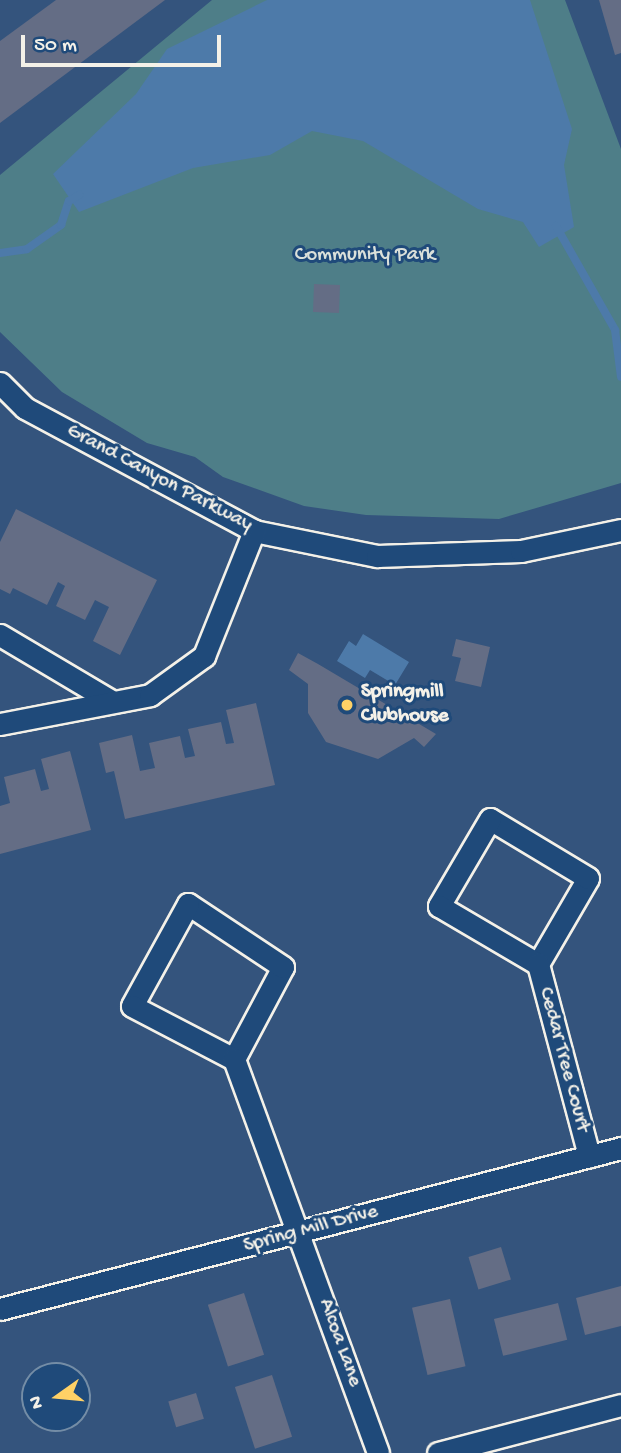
<!DOCTYPE html>
<html>
<head>
<meta charset="utf-8">
<style>
  body { margin:0 }
  #map { position:relative; width:621px; height:1453px; overflow:hidden; background:#34547d; font-family:"Gochi Hand",sans-serif }
  div>[style] { position:absolute }
  .green>* { inset:0; background:#4e7e88 }
  .water>* { inset:0; background:#4d7aa9 }
  .stream>* { height:8px; margin:-4px; padding:0 4px; transform-origin:4px; border-radius:4px; background:#4d7aa9 }
  .building>* { inset:0; background:#646d85; transform-origin:0 0 }
  .roads { filter:drop-shadow(2px 0 #f4f1e8) drop-shadow(-2px 0 #f4f1e8) drop-shadow(0 2px #f4f1e8) drop-shadow(0 -2px #f4f1e8) }
  .street>* { height:21px; margin:-10.5px; padding:0 10.5px; transform-origin:10.5px; border-radius:10.5px; background:#1f4a7a }
  .dots>* { width:19px; height:19px; translate:-50% -50%; box-sizing:border-box; border:4px solid #1f4a7a; border-radius:50% }
  span { translate:-50% -50%; white-space:nowrap; text-align:center; line-height:1.15; -webkit-text-stroke:6px #1f4a7a; paint-order:stroke }
  .park-label { font-size:21px; color:#dbe0da }
  .street-label { font-size:21px; color:#f4f1e8 }
  .poi-label { font-size:21px; color:#f4f1e8; font-weight:700 }
  .left { translate:0 -50%; text-align:left }
  .north { position:absolute; left:21px; top:1362px; width:70px; height:70px; box-sizing:border-box; background:#1f4a7a; border:2px solid #748da6; border-radius:50%; rotate:255deg; font-size:19px; font-weight:700; line-height:28px; text-align:center; color:#f4f1e8 }
  .north::after { content:''; display:block; margin:auto; width:24px; height:32px; background:#ffd166; clip-path:polygon(50% 0,100% 100%,50% 72%,0 100%) }
  .scale { position:absolute; left:21px; top:35px; width:200px; height:32px; box-sizing:border-box; border:4px solid #f4f1e8; border-top:0; padding-left:9px; font-size:21px; line-height:24px; white-space:nowrap; color:#f4f1e8; -webkit-text-stroke:5px #1f4a7a; paint-order:stroke }
</style>
</head>
<body>
<div id="map">
  <div class="green">
    <div style="clip-path:polygon(212px 0,565px 0,621px 149px,621px 483px,499px 519px,366px 515px,304px 506px,223px 477px,195px 457px,147px 443px,62px 392px,0 332px,0 175px)"></div>
  </div>
  <div class="water">
    <div style="clip-path:polygon(267px 0,530px 0,572px 129px,564px 165px,574px 227px,539px 247px,523px 222px,478px 209px,363px 141px,312px 131px,270px 155px,193px 168px,79px 212px,53px 174px,136px 94px,167px 49px)"></div>
    <div style="clip-path:polygon(363px 634px,409px 662px,395px 685px,370px 670px,365px 678px,337px 661px,349px 641px,356px 646px)"></div>
  </div>
  <div class="stream">
    <div style="left:556px;top:226px;width:120px;rotate:60.4deg"></div>
    <div style="left:615px;top:330px;width:47px;rotate:82.7deg"></div>
    <div style="left:0;top:253px;width:27px;rotate:-8deg"></div>
    <div style="left:27px;top:249px;width:42px;rotate:-35.2deg"></div>
    <div style="left:61px;top:225px;width:25px;rotate:-72deg"></div>
    <div style="left:69px;top:201px;width:12px;rotate:-31deg"></div>
  </div>
  <div class="building">
    <div style="clip-path:polygon(56px 0,165px 0,0 123px,0 41px)"></div>
    <div style="clip-path:polygon(599px 0,621px 0,621px 53px,615px 55px)"></div>
    <div style="left:314px;top:284px;width:26px;height:28px;rotate:2deg"></div>
    <div style="clip-path:polygon(16px 509px,157px 580px,120px 655px,93px 641px,109px 607px,95px 600px,85px 620px,56px 606px,65px 586px,58px 582px,47px 605px,13px 588px,10px 594px,0 589px,0 542px)"></div>
    <div style="clip-path:polygon(456px 639px,490px 647px,481px 687px,455px 681px,461px 658px,452px 656px)"></div>
    <div style="clip-path:polygon(298px 653px,318px 664px,436px 734px,424px 747px,414px 738px,378px 759px,326px 742px,308px 713px,308px 684px,289px 670px)"></div>
    <div style="clip-path:polygon(256px 703px,275px 785px,125px 819px,114px 771px,106px 773px,99px 743px,132px 735px,140px 771px,155px 768px,149px 743px,180px 736px,185px 758px,195px 756px,188px 729px,221px 722px,226px 744px,234px 743px,226px 710px)"></div>
    <div style="clip-path:polygon(70px 751px,91px 830px,0 854px,0 806px,10px 803px,4px 777px,35px 769px,41px 791px,49px 789px,41px 759px)"></div>
    <div style="left:501px;top:1247px;width:34px;height:34px;rotate:73deg"></div>
    <div style="clip-path:polygon(621px 1286px,621px 1326px,585px 1335px,576px 1298px)"></div>
    <div style="left:244px;top:1293px;width:65px;height:38px;rotate:72deg"></div>
    <div style="left:450px;top:1299px;width:69px;height:39px;rotate:77deg"></div>
    <div style="left:558px;top:1303px;width:38px;height:66px;rotate:76deg"></div>
    <div style="left:272px;top:1375px;width:65px;height:39px;rotate:72deg"></div>
    <div style="left:196px;top:1393px;width:27px;height:29px;rotate:73deg"></div>
  </div>
  <div class="roads">
    <div class="street">
      <div style="left:0;top:383px;width:35px;rotate:45deg"></div>
      <div style="left:25px;top:408px;width:260px;rotate:28.2deg"></div>
      <div style="left:254px;top:531px;width:126px;rotate:11.5deg"></div>
      <div style="left:377px;top:556px;width:144px;rotate:-2deg"></div>
      <div style="left:521px;top:551px;width:102px;rotate:-11.9deg"></div>
      <div style="left:0;top:635px;width:131px;rotate:30.7deg"></div>
      <div style="left:0;top:724px;width:153px;rotate:-10.9deg"></div>
      <div style="left:150px;top:695px;width:67px;rotate:-35.8deg"></div>
      <div style="left:204px;top:656px;width:135px;rotate:-68.2deg"></div>
      <div style="left:538px;top:964px;width:99px;rotate:-59.8deg"></div>
      <div style="left:588px;top:878px;width:114px;rotate:-149deg"></div>
      <div style="left:490px;top:819px;width:101px;rotate:120.4deg"></div>
      <div style="left:439px;top:906px;width:115px;rotate:30.4deg"></div>
      <div style="left:538px;top:964px;width:199px;rotate:75.1deg"></div>
      <div style="left:234px;top:1059px;width:104px;rotate:-62deg"></div>
      <div style="left:283px;top:967px;width:114px;rotate:-146.4deg"></div>
      <div style="left:188px;top:904px;width:116px;rotate:118.8deg"></div>
      <div style="left:132px;top:1006px;width:115px;rotate:27.5deg"></div>
      <div style="left:234px;top:1059px;width:419px;rotate:69.9deg"></div>
      <div style="left:0;top:1309px;width:642px;rotate:-14.53deg"></div>
      <div style="left:438px;top:1453px;width:189px;rotate:-14.7deg"></div>
    </div>
  </div>
  <div class="dots">
    <div style="left:347px;top:705px;background:#ffd166"></div>
  </div>
  <div class="park-label">
    <span style="left:365px;top:256px">Community Park</span>
  </div>
  <div class="street-label">
    <span style="left:159px;top:479px;rotate:28deg">Grand Canyon Parkway</span>
    <span style="left:563px;top:1060px;rotate:75deg">Cedar Tree Court</span>
    <span style="left:311px;top:1230px;rotate:-15deg">Spring Mill Drive</span>
    <span style="left:339px;top:1343px;rotate:70deg">Alcoa Lane</span>
  </div>
  <div class="poi-label">
    <span class="left" style="left:361px;top:705px">Springmill<br>Clubhouse</span>
  </div>
  <div class="north">N</div>
  <div class="scale">50 m</div>
</div>
</body>
</html>
